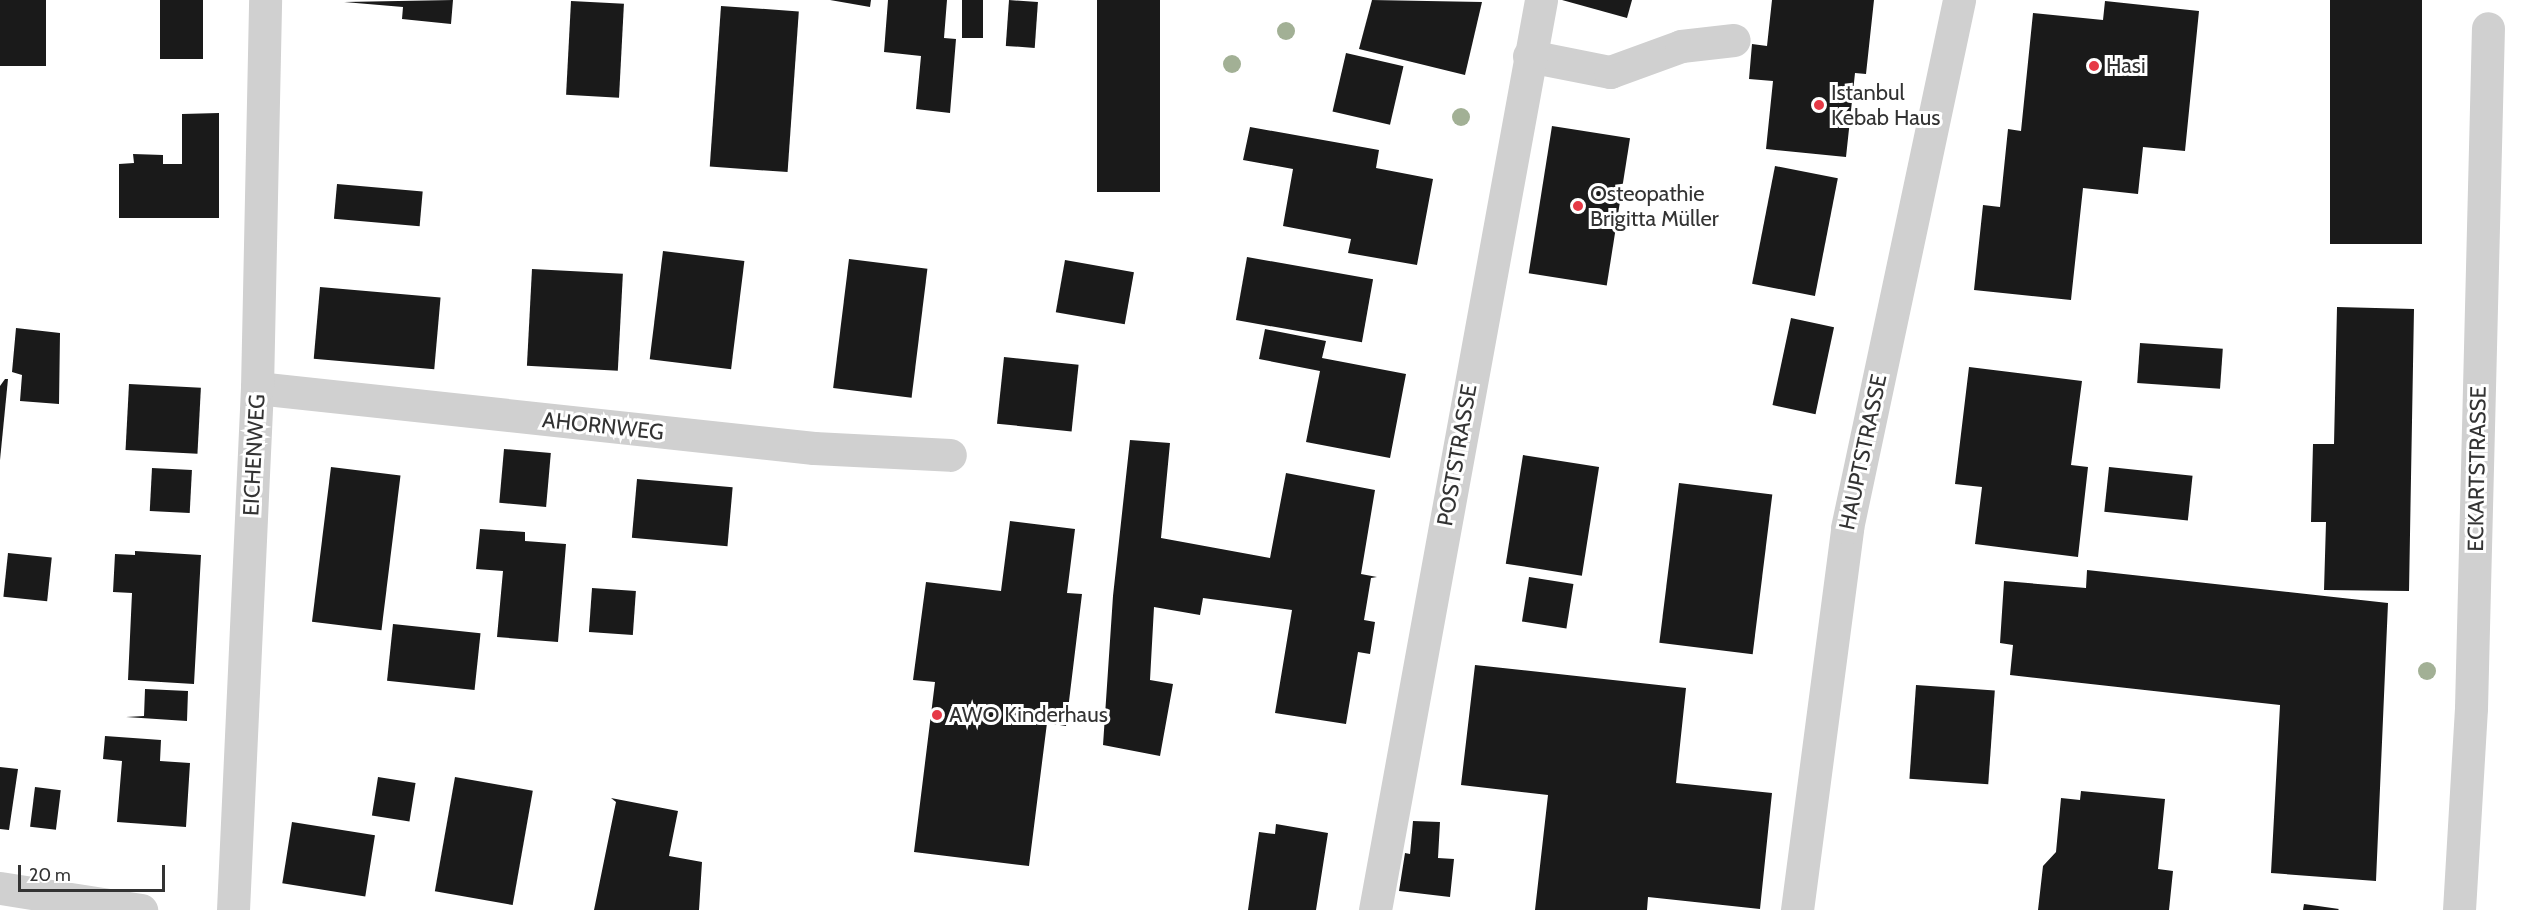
<!DOCTYPE html>
<html>
<head>
<meta charset="utf-8">
<style>
  body { margin:0 }
  #map { position:relative; width:2543px; height:910px; overflow:hidden; background:#fff; font-family:Cabin,sans-serif }
  div>[style] { position:absolute }
  .building>* { inset:0; background:#1a1a1a; transform-origin:0 0 }
  .minor>* { height:33px; margin:-16.5px; padding:0 16.5px; transform-origin:16.5px; border-radius:16.5px; background:#d0d0d0 }
  .trees>* { width:18px; height:18px; margin:-9px; border-radius:50%; background:#a2b095 }
  .dots>* { width:16px; height:16px; translate:-50% -50%; box-sizing:border-box; border:3px solid #fff; border-radius:50% }
  span { translate:-50% -50%; white-space:nowrap; text-align:center; line-height:1.15; -webkit-text-stroke:6px #fff; paint-order:stroke }
  .poi-label { font-size:22px; color:#333 }
  .left { translate:0 -50%; text-align:left }
  .street-label { font-size:22px; color:#333 }
  .scale { position:absolute; left:18px; top:865px; width:147px; height:27px; box-sizing:border-box; border:3px solid #333; border-top:0; padding-left:8px; font-size:18px; line-height:21px; white-space:nowrap; color:#333; -webkit-text-stroke:4px #fff; paint-order:stroke }
</style>
</head>
<body>
<div id="map">
  <div class="building">
    <div style="left:0;top:0;width:46px;height:66px"></div>
    <div style="left:160px;top:0;width:43px;height:59px"></div>
    <div style="clip-path:polygon(453px 0,451px 24px,402px 19px,403px 7px,344px 2px)"></div>
    <div style="clip-path:polygon(830px 0,871px 0,870px 7px)"></div>
    <div style="clip-path:polygon(888px 0,947px 0,944px 38px,956px 39px,950px 113px,916px 109px,921px 56px,884px 52px)"></div>
    <div style="left:962px;top:0;width:21px;height:38px"></div>
    <div style="left:1009px;top:0;width:29px;height:46px;rotate:4deg"></div>
    <div style="left:1097px;top:0;width:63px;height:192px"></div>
    <div style="clip-path:polygon(1372px 0,1482px 2px,1465px 75px,1359px 49px)"></div>
    <div style="clip-path:polygon(1562px 0,1632px 0,1627px 18px)"></div>
    <div style="clip-path:polygon(1772px 0,1874px 0,1866px 74px,1855px 73px,1846px 157px,1766px 149px,1773px 81px,1749px 79px,1752px 44px,1767px 46px)"></div>
    <div style="left:2330px;top:0;width:92px;height:244px"></div>
    <div style="left:571px;top:1px;width:53px;height:94px;rotate:3deg"></div>
    <div style="clip-path:polygon(2105px 1px,2199px 11px,2185px 151px,2143px 147px,2138px 194px,2083px 188px,2071px 300px,1974px 290px,1983px 205px,2000px 207px,2008px 129px,2021px 131px,2033px 13px,2103px 20px)"></div>
    <div style="left:721px;top:6px;width:78px;height:161px;rotate:4deg"></div>
    <div style="left:1346px;top:53px;width:59px;height:60px;rotate:13deg"></div>
    <div style="clip-path:polygon(219px 113px,219px 218px,119px 218px,119px 164px,134px 163px,133px 154px,163px 155px,163px 164px,182px 164px,182px 114px)"></div>
    <div style="left:1552px;top:126px;width:79px;height:149px;rotate:9deg"></div>
    <div style="clip-path:polygon(1250px 127px,1379px 150px,1376px 168px,1433px 179px,1417px 265px,1348px 253px,1351px 239px,1283px 226px,1293px 169px,1243px 160px)"></div>
    <div style="left:1775px;top:166px;width:64px;height:120px;rotate:11deg"></div>
    <div style="left:337px;top:184px;width:86px;height:35px;rotate:5deg"></div>
    <div style="left:663px;top:251px;width:82px;height:109px;rotate:7deg"></div>
    <div style="left:1247px;top:257px;width:128px;height:64px;rotate:10deg"></div>
    <div style="left:849px;top:259px;width:79px;height:130px;rotate:7deg"></div>
    <div style="left:1065px;top:260px;width:70px;height:53px;rotate:10deg"></div>
    <div style="left:532px;top:269px;width:91px;height:97px;rotate:3deg"></div>
    <div style="left:320px;top:287px;width:121px;height:72px;rotate:5deg"></div>
    <div style="clip-path:polygon(2337px 307px,2414px 309px,2409px 591px,2324px 590px,2326px 522px,2311px 522px,2313px 444px,2334px 444px)"></div>
    <div style="left:1791px;top:318px;width:44px;height:89px;rotate:12deg"></div>
    <div style="clip-path:polygon(16px 328px,60px 333px,59px 404px,20px 401px,22px 375px,12px 372px)"></div>
    <div style="clip-path:polygon(1265px 329px,1326px 341px,1322px 358px,1406px 374px,1390px 458px,1306px 442px,1320px 371px,1259px 359px)"></div>
    <div style="left:2140px;top:343px;width:83px;height:40px;rotate:4deg"></div>
    <div style="left:1004px;top:357px;width:75px;height:67px;rotate:6deg"></div>
    <div style="clip-path:polygon(1969px 367px,2082px 381px,2071px 465px,2088px 467px,2078px 557px,1975px 544px,1982px 487px,1955px 484px)"></div>
    <div style="clip-path:polygon(5px 379px,8px 379px,0 460px,0 386px)"></div>
    <div style="left:129px;top:384px;width:72px;height:66px;rotate:3deg"></div>
    <div style="clip-path:polygon(1130px 440px,1170px 443px,1161px 538px,1270px 558px,1286px 473px,1375px 490px,1361px 574px,1377px 577px,1371px 578px,1364px 620px,1375px 622px,1370px 654px,1358px 652px,1346px 724px,1275px 713px,1292px 610px,1203px 598px,1200px 615px,1154px 607px,1150px 680px,1173px 684px,1160px 756px,1103px 745px,1113px 596px)"></div>
    <div style="left:504px;top:449px;width:47px;height:54px;rotate:5deg"></div>
    <div style="left:1523px;top:455px;width:77px;height:110px;rotate:9deg"></div>
    <div style="left:331px;top:467px;width:70px;height:156px;rotate:7deg"></div>
    <div style="left:2109px;top:467px;width:84px;height:45px;rotate:6deg"></div>
    <div style="left:152px;top:468px;width:40px;height:43px;rotate:3deg"></div>
    <div style="left:637px;top:479px;width:96px;height:59px;rotate:5deg"></div>
    <div style="left:1679px;top:483px;width:94px;height:161px;rotate:7deg"></div>
    <div style="clip-path:polygon(1010px 521px,1075px 529px,1067px 593px,1082px 594px,1066px 726px,1047px 723px,1029px 866px,914px 852px,935px 682px,913px 680px,926px 582px,1001px 591px)"></div>
    <div style="clip-path:polygon(480px 529px,525px 532px,525px 541px,566px 544px,558px 642px,497px 637px,503px 571px,476px 569px)"></div>
    <div style="clip-path:polygon(135px 551px,201px 555px,194px 684px,128px 680px,132px 593px,113px 592px,115px 554px,135px 555px)"></div>
    <div style="left:8px;top:553px;width:44px;height:44px;rotate:6deg"></div>
    <div style="clip-path:polygon(2087px 570px,2388px 603px,2376px 881px,2271px 873px,2280px 705px,2010px 675px,2013px 645px,2000px 643px,2004px 581px,2086px 588px)"></div>
    <div style="left:1529px;top:577px;width:45px;height:45px;rotate:9deg"></div>
    <div style="left:592px;top:588px;width:44px;height:44px;rotate:4deg"></div>
    <div style="left:393px;top:624px;width:88px;height:57px;rotate:6deg"></div>
    <div style="clip-path:polygon(1475px 665px,1686px 688px,1676px 783px,1772px 793px,1760px 909px,1648px 897px,1647px 910px,1535px 910px,1548px 795px,1461px 785px)"></div>
    <div style="left:1916px;top:685px;width:79px;height:94px;rotate:4deg"></div>
    <div style="clip-path:polygon(145px 689px,188px 691px,187px 721px,126px 717px,144px 716px)"></div>
    <div style="clip-path:polygon(105px 736px,161px 740px,160px 761px,190px 763px,186px 827px,117px 822px,122px 761px,103px 759px)"></div>
    <div style="clip-path:polygon(0 767px,18px 769px,9px 830px,0 829px)"></div>
    <div style="left:378px;top:777px;width:38px;height:39px;rotate:9deg"></div>
    <div style="left:455px;top:777px;width:79px;height:116px;rotate:10deg"></div>
    <div style="left:35px;top:787px;width:26px;height:40px;rotate:7deg"></div>
    <div style="clip-path:polygon(2081px 791px,2165px 799px,2158px 869px,2173px 871px,2169px 910px,2038px 910px,2043px 866px,2056px 852px,2061px 798px,2080px 800px)"></div>
    <div style="clip-path:polygon(611px 798px,678px 811px,669px 856px,702px 862px,699px 910px,594px 910px,616px 802px)"></div>
    <div style="clip-path:polygon(1413px 821px,1440px 822px,1438px 858px,1454px 859px,1450px 897px,1399px 891px,1405px 853px,1410px 854px)"></div>
    <div style="left:292px;top:822px;width:84px;height:62px;rotate:9deg"></div>
    <div style="clip-path:polygon(1276px 824px,1328px 833px,1316px 910px,1248px 910px,1259px 832px,1275px 834px)"></div>
    <div style="clip-path:polygon(2304px 904px,2339px 909px,2338px 910px,2303px 910px)"></div>
  </div>
  <div class="minor">
    <div style="left:1529px;top:56px;width:83px;rotate:11.2deg"></div>
    <div style="left:1610px;top:72px;width:76px;rotate:-20.1deg"></div>
    <div style="left:1681px;top:46px;width:53px;rotate:-6.5deg"></div>
    <div style="left:257px;top:388px;width:560px;rotate:6.15deg"></div>
    <div style="left:814px;top:448px;width:136px;rotate:2.9deg"></div>
    <div style="left:0;top:888px;width:143px;rotate:8.9deg"></div>
    <div style="left:233px;top:910px;width:523px;rotate:-87.37deg"></div>
    <div style="left:257px;top:388px;width:388px;rotate:-88.8deg"></div>
    <div style="left:1375px;top:910px;width:925px;rotate:-79.66deg"></div>
    <div style="left:1797px;top:910px;width:385px;rotate:-82.5deg"></div>
    <div style="left:1847px;top:528px;width:540px;rotate:-78.02deg"></div>
    <div style="left:2459px;top:910px;width:202px;rotate:-86.6deg"></div>
    <div style="left:2471px;top:708px;width:680px;rotate:-88.57deg"></div>
  </div>
  <div class="trees">
    <div style="left:1286px;top:31px"></div>
    <div style="left:1232px;top:64px"></div>
    <div style="left:1461px;top:117px"></div>
    <div style="left:2427px;top:671px"></div>
  </div>
  <div class="dots">
    <div style="left:2094px;top:66px;background:#e63946"></div>
    <div style="left:1819px;top:105px;background:#e63946"></div>
    <div style="left:1578px;top:206px;background:#e63946"></div>
    <div style="left:937px;top:715px;background:#e63946"></div>
  </div>
  <div class="poi-label">
    <span class="left" style="left:2106px;top:66px">Hasi</span>
    <span class="left" style="left:1831px;top:105px">Istanbul<br>Kebab Haus</span>
    <span class="left" style="left:1590px;top:206px">Osteopathie<br>Brigitta Müller</span>
    <span class="left" style="left:949px;top:715px">AWO Kinderhaus</span>
  </div>
  <div class="street-label">
    <span style="left:603px;top:426px;rotate:6deg">AHORNWEG</span>
    <span style="left:1863px;top:452px;rotate:-78deg">HAUPTSTRASSE</span>
    <span style="left:254px;top:455px;rotate:-87deg">EICHENWEG</span>
    <span style="left:1457px;top:455px;rotate:-80deg">POSTSTRASSE</span>
    <span style="left:2477px;top:469px;rotate:-89deg">ECKARTSTRASSE</span>
  </div>
  <div class="scale">20 m</div>
</div>
</body>
</html>
